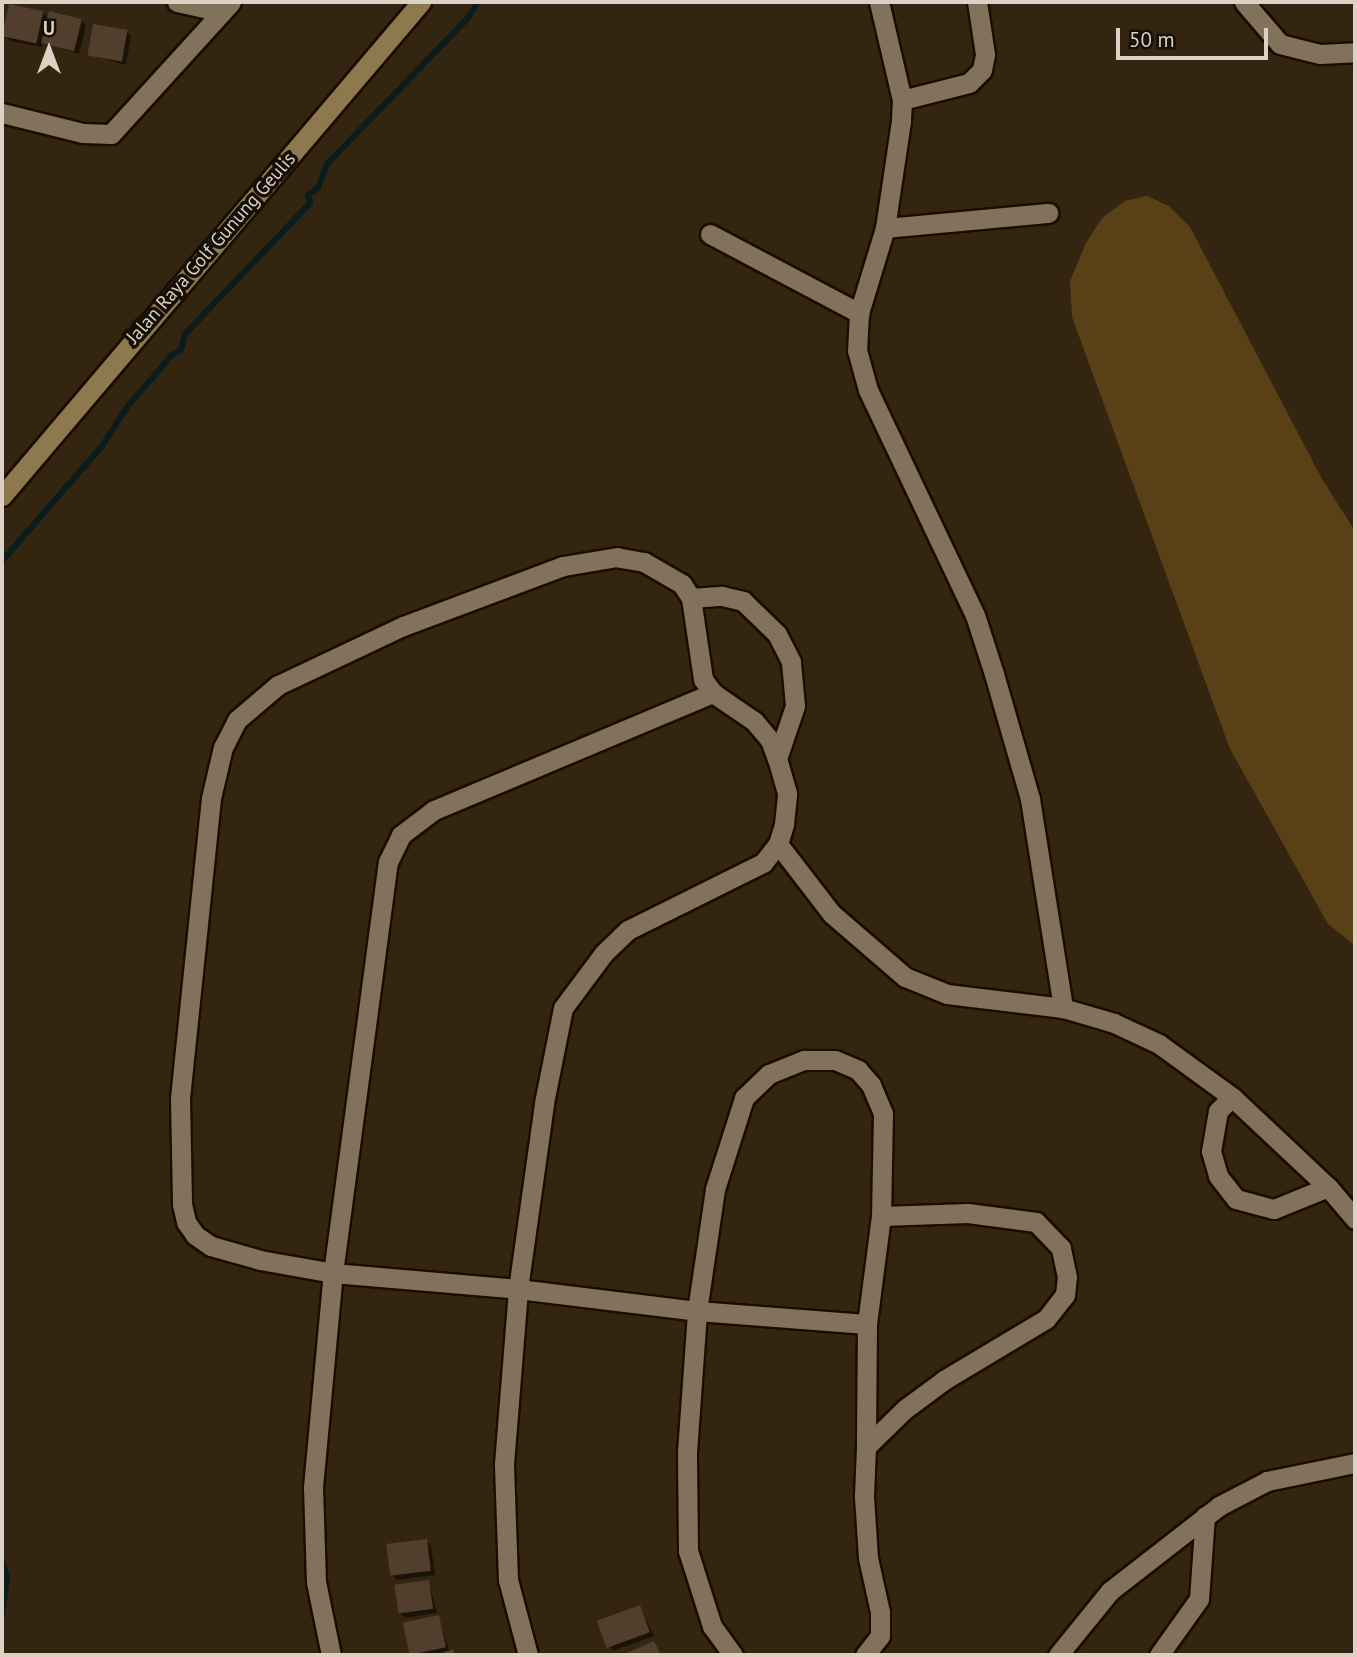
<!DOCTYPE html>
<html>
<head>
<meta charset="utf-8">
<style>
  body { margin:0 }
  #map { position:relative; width:1357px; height:1657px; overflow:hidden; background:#332510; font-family:"PT Sans",sans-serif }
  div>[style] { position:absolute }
  .green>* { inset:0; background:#5a4017 }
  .shadow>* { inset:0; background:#0007 }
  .stream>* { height:6px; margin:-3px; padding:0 3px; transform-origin:3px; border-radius:3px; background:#0a1d1d }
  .building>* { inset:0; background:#513e2c; transform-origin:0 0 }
  .roads { filter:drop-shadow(2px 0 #1a0d00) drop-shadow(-2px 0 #1a0d00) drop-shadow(0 2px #1a0d00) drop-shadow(0 -2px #1a0d00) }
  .minor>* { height:19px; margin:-9.5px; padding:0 9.5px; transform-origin:9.5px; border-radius:9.5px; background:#82725b }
  .secondary>* { height:19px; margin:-9.5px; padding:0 9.5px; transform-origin:9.5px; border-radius:9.5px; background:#8e784e }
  span { translate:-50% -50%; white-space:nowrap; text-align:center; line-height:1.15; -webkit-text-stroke:7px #150f07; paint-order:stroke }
  .street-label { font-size:19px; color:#dbd1c5 }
  .frame { position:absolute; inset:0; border:4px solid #dbd1c5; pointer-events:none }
  .north { position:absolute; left:14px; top:14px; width:70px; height:70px; -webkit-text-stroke:5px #150f07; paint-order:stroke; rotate:0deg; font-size:19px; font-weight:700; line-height:28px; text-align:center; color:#dbd1c5 }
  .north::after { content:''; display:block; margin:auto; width:24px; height:32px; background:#dbd1c5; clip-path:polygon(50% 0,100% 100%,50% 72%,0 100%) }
  .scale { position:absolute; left:1116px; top:28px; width:152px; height:32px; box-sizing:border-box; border:4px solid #dbd1c5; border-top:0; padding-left:9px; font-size:21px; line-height:24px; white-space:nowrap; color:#dbd1c5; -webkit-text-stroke:5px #150f07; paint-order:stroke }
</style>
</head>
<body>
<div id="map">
  <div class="green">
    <div style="clip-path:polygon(1147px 196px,1169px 206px,1190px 227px,1322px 479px,1355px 531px,1355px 946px,1328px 924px,1230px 749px,1072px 317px,1070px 281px,1086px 243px,1102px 218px,1125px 201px)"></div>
  </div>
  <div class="shadow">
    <div style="clip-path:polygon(42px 12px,49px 19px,81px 20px,86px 25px,79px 54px,43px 42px,42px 47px,10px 41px,5px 36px)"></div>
    <div style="clip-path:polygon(126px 31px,131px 36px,126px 65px,90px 55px)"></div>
    <div style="clip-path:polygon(426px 1541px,431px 1546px,435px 1575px,397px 1580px,392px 1575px)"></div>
    <div style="clip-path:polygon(429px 1582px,437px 1613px,405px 1618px,400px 1613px)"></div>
    <div style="clip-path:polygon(640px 1607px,654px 1636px,613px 1651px,599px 1621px)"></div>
    <div style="clip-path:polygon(438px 1617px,450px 1652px,457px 1655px,413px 1655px)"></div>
  </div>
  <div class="stream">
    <div style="left:2px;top:561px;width:152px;rotate:-49deg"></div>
    <div style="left:102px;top:446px;width:46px;rotate:-57.3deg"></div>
    <div style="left:127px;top:407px;width:69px;rotate:-49.1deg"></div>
    <div style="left:172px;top:355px;width:10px;rotate:-29deg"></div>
    <div style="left:181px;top:350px;width:16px;rotate:-76deg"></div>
    <div style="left:185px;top:334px;width:181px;rotate:-46.3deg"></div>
    <div style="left:310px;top:203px;width:8px;rotate:-104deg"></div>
    <div style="left:308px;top:195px;width:12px;rotate:-35deg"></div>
    <div style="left:318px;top:188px;width:26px;rotate:-69deg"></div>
    <div style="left:327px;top:164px;width:202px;rotate:-46deg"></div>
    <div style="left:467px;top:19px;width:20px;rotate:-57deg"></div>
    <div style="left:2px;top:1561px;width:19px;rotate:74deg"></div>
    <div style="left:7px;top:1579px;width:37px;rotate:98deg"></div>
  </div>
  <div class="building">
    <div style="left:9px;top:4px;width:35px;height:33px;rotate:12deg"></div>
    <div style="left:49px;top:11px;width:34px;height:33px;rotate:14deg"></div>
    <div style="left:93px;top:24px;width:35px;height:32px;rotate:10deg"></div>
    <div style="left:427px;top:1539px;width:32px;height:41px;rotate:83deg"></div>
    <div style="left:429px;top:1580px;width:29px;height:35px;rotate:82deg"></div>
    <div style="left:640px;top:1605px;width:29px;height:46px;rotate:70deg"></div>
    <div style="left:439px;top:1615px;width:33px;height:37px;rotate:78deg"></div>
    <div style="clip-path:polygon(654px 1641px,661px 1655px,622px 1655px)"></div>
    <div style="clip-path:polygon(453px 1649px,455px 1655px,436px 1655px)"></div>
  </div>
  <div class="roads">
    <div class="minor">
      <div style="left:177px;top:2px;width:46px;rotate:12.5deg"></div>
      <div style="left:879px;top:2px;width:101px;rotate:76.8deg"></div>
      <div style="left:902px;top:100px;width:21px;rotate:93deg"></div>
      <div style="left:901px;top:121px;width:108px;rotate:98.5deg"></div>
      <div style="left:885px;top:228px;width:89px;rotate:107deg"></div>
      <div style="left:859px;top:313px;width:37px;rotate:93deg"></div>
      <div style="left:857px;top:350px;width:41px;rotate:74.6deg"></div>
      <div style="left:868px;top:390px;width:249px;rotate:64.6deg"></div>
      <div style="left:975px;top:615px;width:62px;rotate:72.1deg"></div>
      <div style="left:994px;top:674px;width:130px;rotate:73.9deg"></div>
      <div style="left:1030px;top:799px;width:212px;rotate:81deg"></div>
      <div style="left:1244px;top:2px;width:55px;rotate:49.4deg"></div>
      <div style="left:1280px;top:44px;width:41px;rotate:14deg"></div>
      <div style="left:1320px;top:54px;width:35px;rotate:-3deg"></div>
      <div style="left:902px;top:100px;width:69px;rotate:-14.2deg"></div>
      <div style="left:969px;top:83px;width:18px;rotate:-45deg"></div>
      <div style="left:982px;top:70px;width:16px;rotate:-79deg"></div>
      <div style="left:985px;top:54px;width:53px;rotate:-98.7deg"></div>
      <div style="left:2px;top:113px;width:83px;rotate:13.9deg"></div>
      <div style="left:83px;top:133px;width:28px;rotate:2deg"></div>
      <div style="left:111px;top:134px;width:178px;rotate:-47.7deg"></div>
      <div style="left:885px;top:228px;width:164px;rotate:-5.3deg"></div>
      <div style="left:710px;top:234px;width:169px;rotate:27.9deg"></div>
      <div style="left:691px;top:598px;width:31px;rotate:-4deg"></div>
      <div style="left:722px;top:596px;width:22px;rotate:13deg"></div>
      <div style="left:743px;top:601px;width:47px;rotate:44.1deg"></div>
      <div style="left:777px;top:634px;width:31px;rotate:63deg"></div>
      <div style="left:791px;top:662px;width:44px;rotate:84.8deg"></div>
      <div style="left:795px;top:706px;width:56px;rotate:108.8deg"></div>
      <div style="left:778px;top:844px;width:88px;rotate:52.4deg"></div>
      <div style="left:832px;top:914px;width:96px;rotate:40.8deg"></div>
      <div style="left:905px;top:977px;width:45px;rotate:22deg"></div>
      <div style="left:947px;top:994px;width:117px;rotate:6.9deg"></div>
      <div style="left:1063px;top:1008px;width:53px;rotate:16.4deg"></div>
      <div style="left:1114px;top:1023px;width:50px;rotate:25deg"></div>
      <div style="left:1159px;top:1044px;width:90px;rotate:36deg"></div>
      <div style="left:1232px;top:1097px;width:132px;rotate:43.2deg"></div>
      <div style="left:1328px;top:1187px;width:42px;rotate:49.8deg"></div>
      <div style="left:1232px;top:1097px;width:20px;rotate:135deg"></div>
      <div style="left:1218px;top:1111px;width:41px;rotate:99.9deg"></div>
      <div style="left:1211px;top:1151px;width:26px;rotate:74deg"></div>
      <div style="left:1218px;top:1176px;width:29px;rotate:52deg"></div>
      <div style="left:1236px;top:1199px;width:39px;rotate:15deg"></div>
      <div style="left:1274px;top:1209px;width:58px;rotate:-22.2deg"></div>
      <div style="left:331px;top:1655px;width:75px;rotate:-101.6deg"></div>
      <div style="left:316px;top:1582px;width:95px;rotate:-91.8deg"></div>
      <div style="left:313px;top:1487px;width:215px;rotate:-84.7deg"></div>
      <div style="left:333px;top:1273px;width:415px;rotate:-82.4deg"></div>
      <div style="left:388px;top:862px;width:30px;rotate:-64deg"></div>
      <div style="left:401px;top:835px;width:41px;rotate:-37.1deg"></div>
      <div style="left:434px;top:810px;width:303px;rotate:-22.8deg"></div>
      <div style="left:528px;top:1655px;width:78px;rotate:-104.9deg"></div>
      <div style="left:508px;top:1580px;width:116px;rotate:-92deg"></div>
      <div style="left:504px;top:1464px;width:176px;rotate:-85.4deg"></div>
      <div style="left:518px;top:1289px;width:188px;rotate:-82deg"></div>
      <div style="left:544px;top:1103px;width:97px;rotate:-78.7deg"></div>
      <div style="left:563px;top:1008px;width:69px;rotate:-53.3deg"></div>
      <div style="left:604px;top:953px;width:33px;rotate:-44deg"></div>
      <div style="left:628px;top:930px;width:151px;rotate:-26.4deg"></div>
      <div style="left:763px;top:863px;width:24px;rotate:-52deg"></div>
      <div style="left:778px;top:844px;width:21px;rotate:-73deg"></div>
      <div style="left:784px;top:824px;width:31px;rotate:-84deg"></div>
      <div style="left:787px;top:793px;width:35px;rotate:-106deg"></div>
      <div style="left:777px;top:759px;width:20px;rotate:-110deg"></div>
      <div style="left:770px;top:740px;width:25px;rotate:-130deg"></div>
      <div style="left:754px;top:721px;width:50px;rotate:-145.7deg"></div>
      <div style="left:713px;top:693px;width:17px;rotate:-126deg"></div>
      <div style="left:703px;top:679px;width:82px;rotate:-98.4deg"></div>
      <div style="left:691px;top:598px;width:17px;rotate:-123deg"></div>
      <div style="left:682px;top:584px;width:44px;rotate:-149.9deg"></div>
      <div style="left:644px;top:562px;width:27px;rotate:-170deg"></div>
      <div style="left:617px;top:557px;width:55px;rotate:170.5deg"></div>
      <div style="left:563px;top:566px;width:171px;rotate:159.4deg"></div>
      <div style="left:403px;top:626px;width:138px;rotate:154.7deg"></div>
      <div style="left:278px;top:685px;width:54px;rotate:139.5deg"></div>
      <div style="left:237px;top:720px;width:30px;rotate:117deg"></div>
      <div style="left:223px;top:747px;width:52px;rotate:103.2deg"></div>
      <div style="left:211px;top:798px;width:302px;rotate:95.9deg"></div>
      <div style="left:180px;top:1098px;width:106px;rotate:88.9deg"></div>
      <div style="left:182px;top:1204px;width:18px;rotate:77deg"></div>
      <div style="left:186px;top:1222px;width:16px;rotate:55deg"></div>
      <div style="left:195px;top:1235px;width:19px;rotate:35deg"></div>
      <div style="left:211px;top:1246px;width:51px;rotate:15.9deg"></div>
      <div style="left:260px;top:1260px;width:74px;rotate:10.1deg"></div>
      <div style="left:333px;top:1273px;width:186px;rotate:4.9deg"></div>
      <div style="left:518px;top:1289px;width:180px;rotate:7deg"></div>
      <div style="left:697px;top:1311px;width:170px;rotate:4.4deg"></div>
      <div style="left:867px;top:1324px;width:123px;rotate:90.5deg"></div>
      <div style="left:866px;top:1447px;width:54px;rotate:-44.3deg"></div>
      <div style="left:905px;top:1409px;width:49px;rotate:-36.6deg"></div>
      <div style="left:944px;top:1380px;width:119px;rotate:-30.9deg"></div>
      <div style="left:1046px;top:1319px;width:31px;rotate:-52deg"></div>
      <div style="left:1065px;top:1295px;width:18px;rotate:-84deg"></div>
      <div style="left:1067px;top:1277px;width:30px;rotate:-102deg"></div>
      <div style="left:1061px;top:1248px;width:36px;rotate:-134deg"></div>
      <div style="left:1036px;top:1222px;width:69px;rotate:-172.5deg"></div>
      <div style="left:968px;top:1213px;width:87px;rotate:178deg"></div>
      <div style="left:733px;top:1655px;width:36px;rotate:-126deg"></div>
      <div style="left:712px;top:1626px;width:79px;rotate:-107.7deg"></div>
      <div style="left:688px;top:1551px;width:99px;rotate:-90.6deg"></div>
      <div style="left:687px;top:1452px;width:141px;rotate:-85.9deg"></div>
      <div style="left:697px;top:1311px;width:123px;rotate:-81.6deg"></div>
      <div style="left:715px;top:1189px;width:96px;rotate:-72.3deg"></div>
      <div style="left:744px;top:1098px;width:35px;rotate:-44deg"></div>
      <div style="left:769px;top:1074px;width:38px;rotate:-22deg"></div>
      <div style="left:804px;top:1060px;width:31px"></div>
      <div style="left:835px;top:1060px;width:25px;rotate:23deg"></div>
      <div style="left:858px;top:1070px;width:20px;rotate:49deg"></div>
      <div style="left:871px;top:1085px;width:30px;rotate:67deg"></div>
      <div style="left:883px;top:1113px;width:103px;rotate:91.1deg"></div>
      <div style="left:881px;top:1216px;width:109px;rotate:97.4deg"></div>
      <div style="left:865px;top:1655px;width:24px;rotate:-52deg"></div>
      <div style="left:880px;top:1636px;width:24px;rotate:-90deg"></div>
      <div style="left:880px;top:1612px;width:55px;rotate:-102.5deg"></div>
      <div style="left:868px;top:1558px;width:62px;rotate:-93.7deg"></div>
      <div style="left:864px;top:1496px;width:49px;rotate:-87.7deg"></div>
      <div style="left:1058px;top:1655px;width:82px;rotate:-50.9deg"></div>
      <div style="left:1110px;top:1591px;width:138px;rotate:-37.9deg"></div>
      <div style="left:1219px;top:1506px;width:54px;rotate:-27.5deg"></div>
      <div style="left:1267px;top:1481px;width:90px;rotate:-11.6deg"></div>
      <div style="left:1159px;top:1655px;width:69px;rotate:-54.5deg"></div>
      <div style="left:1199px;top:1599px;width:83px;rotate:-85.9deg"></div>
    </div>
    <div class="secondary">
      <div style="left:2px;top:496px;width:648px;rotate:-49.7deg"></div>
    </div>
  </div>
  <div class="street-label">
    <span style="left:211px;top:248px;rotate:-49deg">Jalan Raya Golf Gunung Geulis</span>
  </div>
  <div class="frame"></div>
  <div class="north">U</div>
  <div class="scale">50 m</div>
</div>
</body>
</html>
